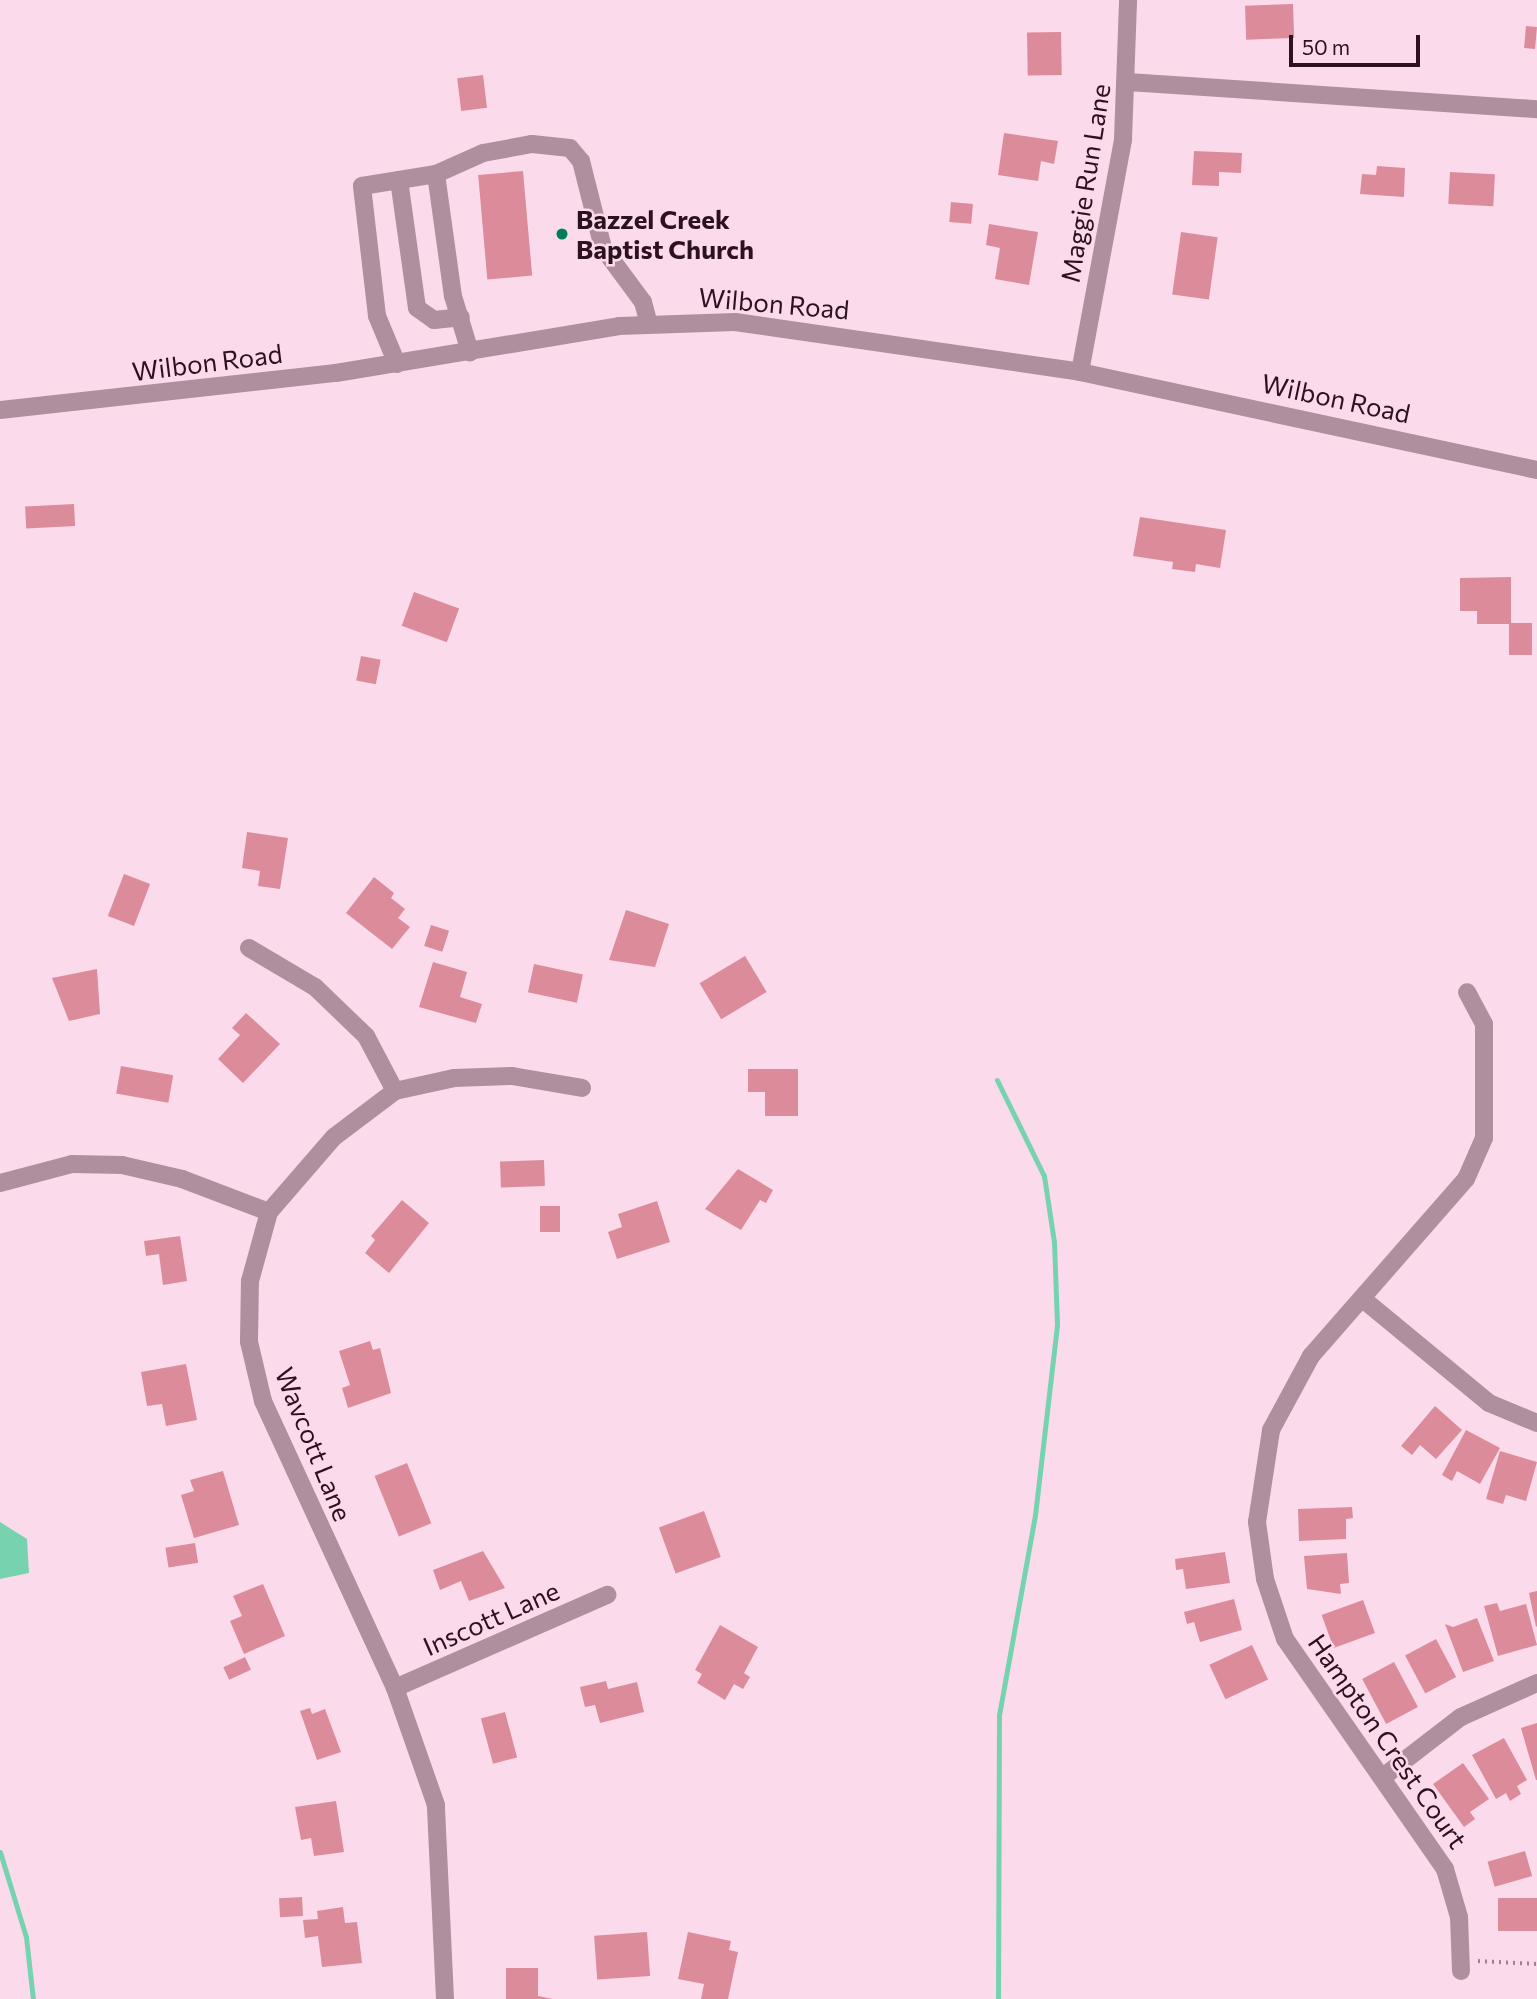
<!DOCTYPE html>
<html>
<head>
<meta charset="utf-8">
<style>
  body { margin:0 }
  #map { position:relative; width:1537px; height:1999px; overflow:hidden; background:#fbdbeb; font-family:Commissioner,sans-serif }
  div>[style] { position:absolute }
  .water>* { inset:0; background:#77d3af }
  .stream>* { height:5px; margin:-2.5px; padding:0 2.5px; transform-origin:2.5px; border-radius:2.5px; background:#77d3af }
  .building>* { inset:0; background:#dc8b9b; transform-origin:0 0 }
  .path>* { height:3.5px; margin-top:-1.75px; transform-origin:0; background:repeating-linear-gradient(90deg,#9f8191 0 2px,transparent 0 7px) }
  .minor>* { height:18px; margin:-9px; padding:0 9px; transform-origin:9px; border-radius:9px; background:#af8e9e }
  .dots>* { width:19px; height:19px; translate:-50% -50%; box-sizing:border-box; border:4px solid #fbdbeb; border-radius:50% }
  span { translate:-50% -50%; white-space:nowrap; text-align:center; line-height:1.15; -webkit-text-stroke:5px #fbdbeb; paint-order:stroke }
  .street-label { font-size:26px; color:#2c1120 }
  .poi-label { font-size:26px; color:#2c1120; font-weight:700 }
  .left { translate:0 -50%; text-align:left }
  .scale { position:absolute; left:1289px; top:35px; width:131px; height:32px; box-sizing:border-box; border:4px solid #2c1120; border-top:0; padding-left:9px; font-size:21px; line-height:24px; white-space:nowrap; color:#2c1120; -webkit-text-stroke:5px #fbdbeb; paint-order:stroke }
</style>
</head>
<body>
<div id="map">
  <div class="water">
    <div style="clip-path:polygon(0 1522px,27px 1539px,29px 1573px,0 1579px)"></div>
  </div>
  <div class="stream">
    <div style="left:997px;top:1080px;width:107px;rotate:63.9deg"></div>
    <div style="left:1044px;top:1176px;width:67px;rotate:81.4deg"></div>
    <div style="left:1054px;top:1242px;width:83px;rotate:87.9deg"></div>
    <div style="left:1057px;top:1325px;width:191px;rotate:96.6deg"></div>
    <div style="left:1035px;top:1515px;width:203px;rotate:100.2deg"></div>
    <div style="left:999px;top:1715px;width:284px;rotate:90.2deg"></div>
    <div style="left:0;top:1852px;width:89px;rotate:73deg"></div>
    <div style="left:26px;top:1937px;width:62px;rotate:83.6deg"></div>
  </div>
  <div class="building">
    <div style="left:1293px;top:4px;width:34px;height:48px;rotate:88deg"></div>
    <div style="left:1526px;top:26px;width:11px;height:22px;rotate:5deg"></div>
    <div style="left:1061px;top:32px;width:43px;height:34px;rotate:89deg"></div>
    <div style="left:483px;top:75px;width:33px;height:26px;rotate:83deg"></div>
    <div style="clip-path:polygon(1004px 133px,1058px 141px,1054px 164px,1041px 161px,1038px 181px,998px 175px)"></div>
    <div style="clip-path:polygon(1194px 151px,1242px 153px,1241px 173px,1219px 172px,1219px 186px,1192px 185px)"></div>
    <div style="clip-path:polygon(1377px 166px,1405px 168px,1404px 197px,1360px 194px,1362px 174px,1376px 175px)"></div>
    <div style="left:523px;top:171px;width:105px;height:45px;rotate:85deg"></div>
    <div style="left:1450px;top:172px;width:45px;height:32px;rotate:3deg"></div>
    <div style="left:951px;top:202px;width:22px;height:20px;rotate:5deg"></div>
    <div style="clip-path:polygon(989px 224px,1038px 232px,1029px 285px,995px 279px,1000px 248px,986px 245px)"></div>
    <div style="left:1181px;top:232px;width:37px;height:63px;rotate:8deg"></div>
    <div style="left:74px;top:504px;width:22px;height:49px;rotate:87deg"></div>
    <div style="clip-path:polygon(1140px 517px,1226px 530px,1220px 568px,1196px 564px,1195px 572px,1172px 569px,1173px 562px,1133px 556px)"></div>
    <div style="clip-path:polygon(1511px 577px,1511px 623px,1532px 623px,1532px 655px,1509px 655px,1509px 624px,1477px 624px,1477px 611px,1460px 611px,1460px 578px)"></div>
    <div style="left:414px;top:592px;width:48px;height:36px;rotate:20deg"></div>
    <div style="left:361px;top:656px;width:20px;height:25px;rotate:11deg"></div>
    <div style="clip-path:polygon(247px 832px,288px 838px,280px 889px,258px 886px,260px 871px,242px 868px)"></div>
    <div style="left:124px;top:874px;width:28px;height:45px;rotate:21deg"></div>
    <div style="clip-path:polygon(374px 877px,394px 893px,391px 898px,405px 909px,398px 918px,410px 927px,392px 949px,346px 913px)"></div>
    <div style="clip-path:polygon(626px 910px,669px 924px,655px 967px,609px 960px)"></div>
    <div style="left:431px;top:925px;width:19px;height:22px;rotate:18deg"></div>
    <div style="left:745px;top:956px;width:42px;height:53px;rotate:59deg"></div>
    <div style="clip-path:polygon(433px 962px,467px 972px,460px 997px,482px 1004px,476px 1023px,419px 1007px)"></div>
    <div style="left:534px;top:964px;width:50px;height:29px;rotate:12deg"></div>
    <div style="clip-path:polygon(97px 969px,100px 1014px,69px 1021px,52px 978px)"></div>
    <div style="clip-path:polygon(246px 1013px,280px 1044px,243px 1083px,218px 1059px,240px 1035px,232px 1028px)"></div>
    <div style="left:121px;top:1066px;width:53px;height:28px;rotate:10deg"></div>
    <div style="clip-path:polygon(748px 1069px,798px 1069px,798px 1116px,765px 1116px,765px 1092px,748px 1092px)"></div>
    <div style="left:544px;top:1160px;width:26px;height:44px;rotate:88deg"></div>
    <div style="clip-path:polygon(738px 1169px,773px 1190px,766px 1203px,760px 1200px,741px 1230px,705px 1209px)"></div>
    <div style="clip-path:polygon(402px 1200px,429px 1223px,389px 1273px,365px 1253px,375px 1240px,371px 1236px)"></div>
    <div style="clip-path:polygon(657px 1201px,670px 1242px,617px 1259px,608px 1232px,622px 1227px,618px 1214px)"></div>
    <div style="left:540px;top:1206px;width:20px;height:26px"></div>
    <div style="clip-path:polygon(180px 1236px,187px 1281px,163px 1285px,159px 1254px,146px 1256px,144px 1241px)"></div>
    <div style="clip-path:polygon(370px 1341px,373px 1350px,380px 1348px,391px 1393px,348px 1408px,342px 1388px,350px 1385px,339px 1351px)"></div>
    <div style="clip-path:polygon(186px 1364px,197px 1420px,166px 1426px,162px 1404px,147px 1406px,141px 1372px)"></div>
    <div style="clip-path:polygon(1435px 1406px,1462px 1430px,1436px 1459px,1420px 1445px,1412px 1455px,1401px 1446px)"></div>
    <div style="clip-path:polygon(1466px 1430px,1500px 1448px,1480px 1484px,1457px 1471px,1452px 1481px,1442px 1475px)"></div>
    <div style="clip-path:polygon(1500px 1451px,1537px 1462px,1526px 1501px,1506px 1495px,1503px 1504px,1486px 1499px)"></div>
    <div style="left:407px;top:1463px;width:65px;height:35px;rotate:68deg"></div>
    <div style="clip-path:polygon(223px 1471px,239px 1525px,194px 1538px,181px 1495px,194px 1491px,190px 1480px)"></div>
    <div style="clip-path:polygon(1352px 1507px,1353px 1518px,1346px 1519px,1346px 1539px,1299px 1541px,1298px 1509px)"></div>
    <div style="left:704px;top:1511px;width:49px;height:48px;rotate:70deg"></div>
    <div style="left:195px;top:1543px;width:20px;height:30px;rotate:81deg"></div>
    <div style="clip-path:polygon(483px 1551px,505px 1588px,469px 1601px,461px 1581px,440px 1590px,433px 1570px)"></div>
    <div style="clip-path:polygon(1225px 1552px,1230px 1583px,1186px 1589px,1183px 1569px,1176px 1570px,1175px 1559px)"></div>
    <div style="clip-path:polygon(1347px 1553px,1349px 1583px,1340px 1584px,1341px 1594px,1307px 1589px,1304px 1556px)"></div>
    <div style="clip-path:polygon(263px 1584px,285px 1636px,244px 1654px,230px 1621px,242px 1616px,233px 1596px)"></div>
    <div style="clip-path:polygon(1537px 1591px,1537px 1626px,1536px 1627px,1529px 1593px)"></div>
    <div style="clip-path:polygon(1234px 1599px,1242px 1630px,1200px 1642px,1194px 1622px,1187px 1624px,1184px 1612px)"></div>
    <div style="left:1363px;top:1600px;width:35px;height:44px;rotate:70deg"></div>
    <div style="clip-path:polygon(1497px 1603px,1500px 1611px,1526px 1604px,1537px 1645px,1498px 1656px,1484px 1606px)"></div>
    <div style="clip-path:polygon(1477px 1618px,1494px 1661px,1463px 1672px,1445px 1624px,1453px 1627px)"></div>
    <div style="clip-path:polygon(720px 1625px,758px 1647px,744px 1673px,750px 1677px,743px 1689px,734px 1684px,725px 1700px,697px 1683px,702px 1674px,695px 1670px)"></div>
    <div style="left:1436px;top:1639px;width:43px;height:35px;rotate:62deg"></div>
    <div style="left:1252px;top:1645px;width:38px;height:47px;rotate:65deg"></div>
    <div style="left:245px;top:1657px;width:14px;height:24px;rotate:65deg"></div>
    <div style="left:1394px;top:1662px;width:51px;height:36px;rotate:62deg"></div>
    <div style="clip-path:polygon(606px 1681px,608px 1689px,637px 1682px,644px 1712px,600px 1723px,595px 1705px,585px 1707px,580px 1687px)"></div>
    <div style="clip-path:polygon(310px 1708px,312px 1714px,325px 1709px,341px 1752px,317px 1760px,300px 1711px)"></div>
    <div style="left:505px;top:1712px;width:47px;height:25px;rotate:75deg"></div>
    <div style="clip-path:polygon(1537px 1723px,1537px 1780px,1536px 1780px,1521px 1728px)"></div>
    <div style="clip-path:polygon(1504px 1738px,1527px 1780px,1517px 1786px,1521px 1794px,1510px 1801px,1506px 1793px,1496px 1799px,1472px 1755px)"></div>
    <div style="clip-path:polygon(1463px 1763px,1489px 1799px,1470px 1812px,1475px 1819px,1464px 1827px,1433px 1784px)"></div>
    <div style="clip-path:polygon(336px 1801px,344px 1852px,314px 1856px,311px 1838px,301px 1840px,295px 1807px)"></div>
    <div style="left:1525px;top:1851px;width:26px;height:39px;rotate:74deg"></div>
    <div style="left:302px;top:1897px;width:19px;height:23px;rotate:87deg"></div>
    <div style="left:1537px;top:1898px;width:33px;height:39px;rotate:90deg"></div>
    <div style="clip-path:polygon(343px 1907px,345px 1923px,357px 1922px,362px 1963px,322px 1967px,318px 1936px,305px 1938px,303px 1920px,318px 1919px,317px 1911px)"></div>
    <div style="left:647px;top:1932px;width:44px;height:53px;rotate:86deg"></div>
    <div style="clip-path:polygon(688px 1932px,731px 1941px,729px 1950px,738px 1952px,728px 1999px,701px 1999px,704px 1984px,678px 1979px)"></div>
    <div style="clip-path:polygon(506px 1968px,538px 1968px,538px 1996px,553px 1999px,506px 1999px)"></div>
  </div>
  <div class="path">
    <div style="left:1478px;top:1961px;width:59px;rotate:2.9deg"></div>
  </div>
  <div class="minor">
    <div style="left:1128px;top:82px;width:410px;rotate:3.8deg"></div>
    <div style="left:436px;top:174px;width:123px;rotate:82.1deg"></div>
    <div style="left:453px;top:296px;width:59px;rotate:73.1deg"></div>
    <div style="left:399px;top:180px;width:129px;rotate:82deg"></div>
    <div style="left:417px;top:308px;width:21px;rotate:35deg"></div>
    <div style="left:434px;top:320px;width:27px;rotate:-6deg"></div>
    <div style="left:397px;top:364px;width:52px;rotate:-112.6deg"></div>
    <div style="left:377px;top:316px;width:131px;rotate:-96.6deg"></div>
    <div style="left:362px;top:186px;width:75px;rotate:-9.2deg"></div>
    <div style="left:436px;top:174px;width:51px;rotate:-24.1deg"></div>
    <div style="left:483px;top:153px;width:50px;rotate:-10.4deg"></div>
    <div style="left:532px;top:144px;width:38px;rotate:6deg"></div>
    <div style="left:570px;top:148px;width:17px;rotate:50deg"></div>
    <div style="left:581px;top:161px;width:90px;rotate:75.8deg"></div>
    <div style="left:603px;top:248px;width:67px;rotate:53.5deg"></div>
    <div style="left:643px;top:302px;width:23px;rotate:75deg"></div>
    <div style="left:1080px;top:372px;width:237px;rotate:-79.5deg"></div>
    <div style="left:1123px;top:139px;width:139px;rotate:-87.9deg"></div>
    <div style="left:0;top:410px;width:338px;rotate:-6.3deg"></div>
    <div style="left:336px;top:373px;width:287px;rotate:-9.4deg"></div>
    <div style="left:619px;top:326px;width:116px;rotate:-2deg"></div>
    <div style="left:735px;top:322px;width:349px;rotate:8.2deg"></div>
    <div style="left:1080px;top:372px;width:467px;rotate:12.1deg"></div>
    <div style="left:249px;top:948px;width:77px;rotate:30.6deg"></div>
    <div style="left:315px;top:987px;width:71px;rotate:43.9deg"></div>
    <div style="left:366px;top:1036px;width:62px;rotate:62.2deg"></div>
    <div style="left:0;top:1183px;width:74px;rotate:-14.8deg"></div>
    <div style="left:72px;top:1164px;width:50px;rotate:1.1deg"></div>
    <div style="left:122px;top:1165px;width:62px;rotate:13.1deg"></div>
    <div style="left:182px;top:1179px;width:93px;rotate:20.8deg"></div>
    <div style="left:1364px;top:1300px;width:162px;rotate:39.5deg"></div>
    <div style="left:1489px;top:1403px;width:52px;rotate:22.6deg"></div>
    <div style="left:395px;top:1688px;width:232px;rotate:-23.7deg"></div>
    <div style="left:1383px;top:1777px;width:98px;rotate:-37.6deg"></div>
    <div style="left:1461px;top:1717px;width:83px;rotate:-24.1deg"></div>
    <div style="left:1461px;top:1971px;width:54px;rotate:-92.1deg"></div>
    <div style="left:1459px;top:1917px;width:50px;rotate:-106.3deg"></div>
    <div style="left:1445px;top:1869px;width:280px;rotate:-124.8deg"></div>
    <div style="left:1285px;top:1639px;width:63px;rotate:-108.4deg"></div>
    <div style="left:1265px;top:1579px;width:58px;rotate:-98deg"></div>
    <div style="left:1257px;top:1522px;width:93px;rotate:-81.3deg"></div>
    <div style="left:1271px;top:1430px;width:84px;rotate:-61.6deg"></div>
    <div style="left:1311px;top:1356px;width:235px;rotate:-48.8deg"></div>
    <div style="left:1466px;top:1179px;width:45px;rotate:-66.3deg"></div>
    <div style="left:1484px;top:1138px;width:114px;rotate:-90deg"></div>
    <div style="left:1484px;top:1024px;width:36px;rotate:-118deg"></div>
    <div style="left:445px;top:1999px;width:194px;rotate:-92.7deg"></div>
    <div style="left:436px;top:1805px;width:124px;rotate:-109.3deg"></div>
    <div style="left:395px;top:1688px;width:316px;rotate:-114.7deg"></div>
    <div style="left:263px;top:1401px;width:61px;rotate:-103.3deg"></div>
    <div style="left:249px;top:1342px;width:61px;rotate:-89.1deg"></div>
    <div style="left:250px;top:1281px;width:72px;rotate:-74.6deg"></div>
    <div style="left:269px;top:1212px;width:99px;rotate:-49.1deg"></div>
    <div style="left:334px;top:1137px;width:76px;rotate:-37deg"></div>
    <div style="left:395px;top:1091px;width:60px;rotate:-12.4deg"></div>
    <div style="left:454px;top:1078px;width:58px;rotate:-2deg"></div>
    <div style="left:512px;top:1076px;width:71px;rotate:9.7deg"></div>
  </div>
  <div class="dots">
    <div style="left:562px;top:234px;background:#007d5c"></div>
  </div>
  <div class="street-label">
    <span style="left:1085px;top:183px;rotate:-81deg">Maggie Run Lane</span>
    <span style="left:774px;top:303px;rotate:5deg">Wilbon Road</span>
    <span style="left:207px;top:362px;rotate:-7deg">Wilbon Road</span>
    <span style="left:1336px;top:398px;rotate:12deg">Wilbon Road</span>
    <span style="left:314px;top:1444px;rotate:68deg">Wavcott Lane</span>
    <span style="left:491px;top:1618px;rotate:-24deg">Inscott Lane</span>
    <span style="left:1388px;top:1741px;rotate:55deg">Hampton Crest Court</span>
  </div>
  <div class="poi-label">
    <span class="left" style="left:576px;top:234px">Bazzel Creek<br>Baptist Church</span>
  </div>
  <div class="scale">50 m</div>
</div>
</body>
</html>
